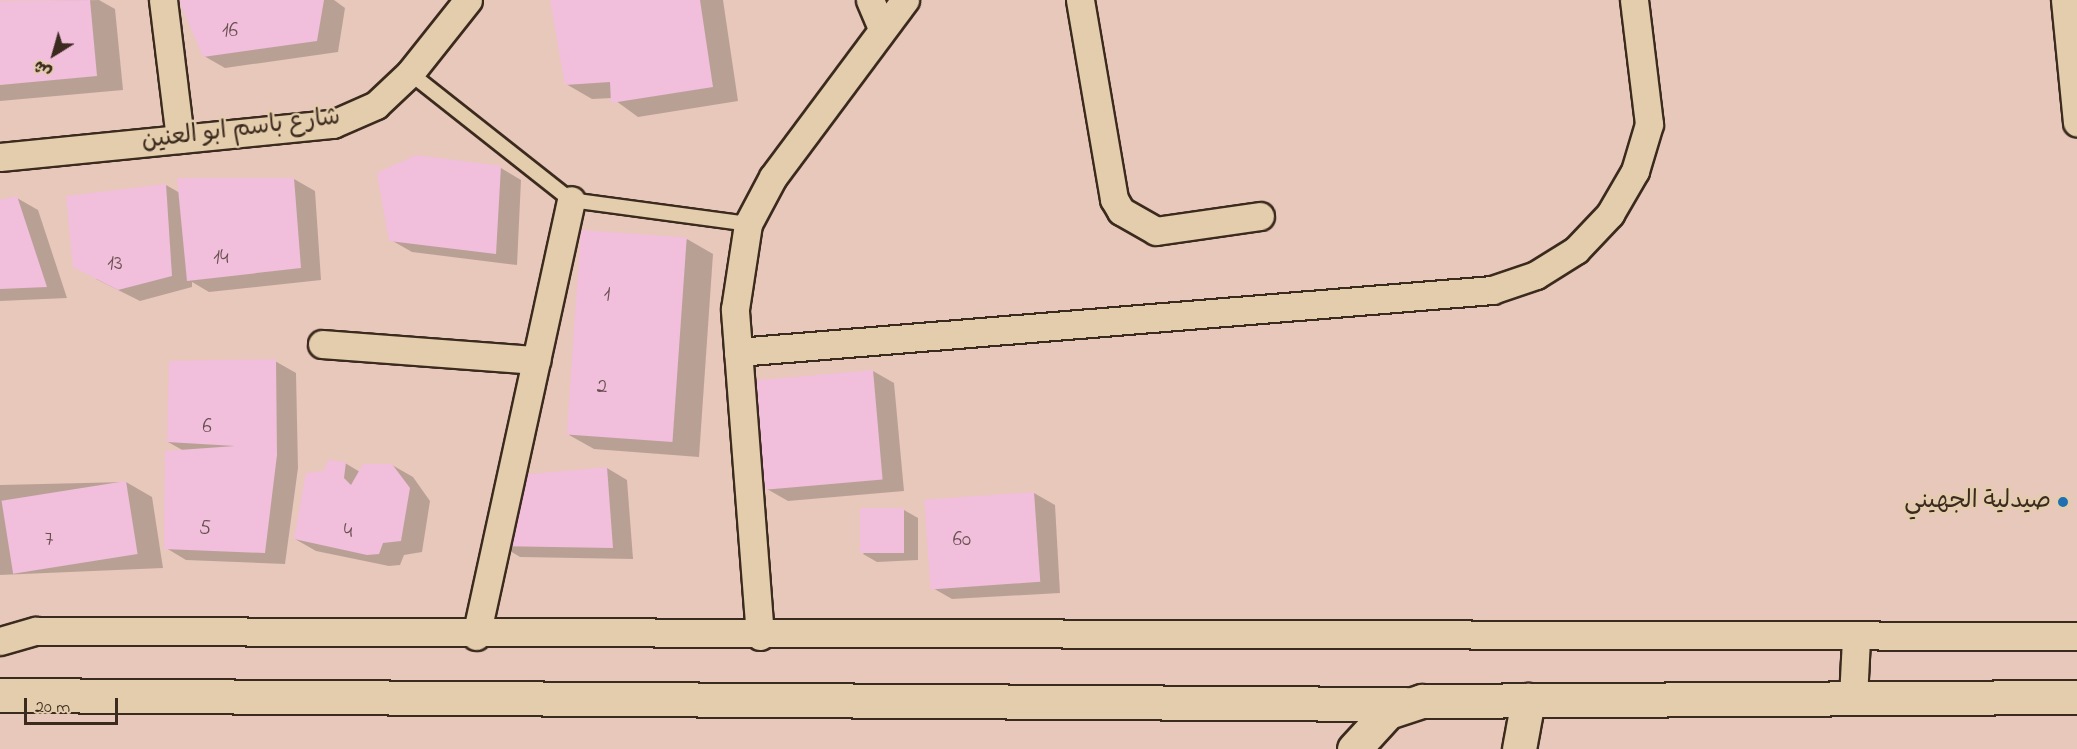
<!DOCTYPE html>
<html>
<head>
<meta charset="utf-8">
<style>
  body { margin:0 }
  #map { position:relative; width:2077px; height:749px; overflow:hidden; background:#e8c8bb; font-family:"Indie Flower","Playpen Sans Arabic",sans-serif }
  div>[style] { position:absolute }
  .shadow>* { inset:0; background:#0003 }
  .building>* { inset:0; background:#f1bedc; transform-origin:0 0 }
  .roads { filter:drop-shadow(2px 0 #3b2a1e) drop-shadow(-2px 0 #3b2a1e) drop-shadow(0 2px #3b2a1e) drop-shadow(0 -2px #3b2a1e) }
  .lane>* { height:14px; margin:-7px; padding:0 7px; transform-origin:7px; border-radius:7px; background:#e4cdad }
  .street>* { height:27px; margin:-13.5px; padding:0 13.5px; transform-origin:13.5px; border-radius:13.5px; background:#e4cdad }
  .secondary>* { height:33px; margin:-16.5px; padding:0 16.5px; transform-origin:16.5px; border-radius:16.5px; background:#e4cdad }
  .dots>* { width:16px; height:16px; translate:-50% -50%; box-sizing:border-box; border:3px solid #e4cdad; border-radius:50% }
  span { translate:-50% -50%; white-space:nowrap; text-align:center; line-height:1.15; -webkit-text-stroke:5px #e4cdad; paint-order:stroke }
  .number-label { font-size:21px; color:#684f4e }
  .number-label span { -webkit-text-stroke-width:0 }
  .street-label { font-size:24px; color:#3b2a1e }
  .poi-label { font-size:24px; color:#3b2a1e }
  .right { translate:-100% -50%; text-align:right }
  .north { position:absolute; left:24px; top:24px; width:60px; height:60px; -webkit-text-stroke:4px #e4cdad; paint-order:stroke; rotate:217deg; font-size:16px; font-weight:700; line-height:24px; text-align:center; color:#3b2a1e }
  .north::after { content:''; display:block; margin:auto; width:21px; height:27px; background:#3b2a1e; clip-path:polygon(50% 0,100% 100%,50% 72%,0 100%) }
  .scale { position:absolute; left:24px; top:698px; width:94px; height:27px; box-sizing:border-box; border:3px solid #3b2a1e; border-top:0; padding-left:8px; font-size:18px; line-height:21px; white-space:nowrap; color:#3b2a1e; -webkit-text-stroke:4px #e4cdad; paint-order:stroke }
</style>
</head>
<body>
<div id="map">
  <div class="shadow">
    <div style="clip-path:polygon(99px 0,115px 9px,123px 90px,0 101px,0 2px)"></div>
    <div style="clip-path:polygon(181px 0,334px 0,345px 8px,338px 52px,225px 68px,204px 56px)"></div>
    <div style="clip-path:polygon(551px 0,723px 0,738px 101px,638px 117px,612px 98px,592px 99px,566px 84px)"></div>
    <div style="clip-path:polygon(501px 168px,521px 180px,517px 265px,412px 252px,391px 240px)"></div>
    <div style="clip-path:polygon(294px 179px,315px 191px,321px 280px,209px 292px,192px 282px,192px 287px,140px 301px,96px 279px,166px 185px,180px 193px)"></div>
    <div style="clip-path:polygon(17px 198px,38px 210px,67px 298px,0 301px,0 202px)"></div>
    <div style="clip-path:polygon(687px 239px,713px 254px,699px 457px,594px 449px,569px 435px)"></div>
    <div style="clip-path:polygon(275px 361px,296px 373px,298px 468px,285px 564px,186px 560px,166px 548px,184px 451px,168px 442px)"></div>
    <div style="clip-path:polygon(873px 371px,894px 383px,904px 491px,788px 501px,767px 489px)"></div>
    <div style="clip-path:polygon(345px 463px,360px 472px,392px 465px,413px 477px,430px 501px,422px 552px,404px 555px,400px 565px,389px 566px,316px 551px,295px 539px,325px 473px)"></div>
    <div style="clip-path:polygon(607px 468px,627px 480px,633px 559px,520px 557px,500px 545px)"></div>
    <div style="clip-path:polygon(126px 482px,152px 497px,163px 568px,0 575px,0 485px)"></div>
    <div style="clip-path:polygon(1034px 493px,1055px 505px,1060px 593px,952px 599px,931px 587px)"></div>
    <div style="clip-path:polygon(904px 510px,918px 518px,918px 560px,877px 562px,863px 554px)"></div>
  </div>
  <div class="building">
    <div style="clip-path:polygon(90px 0,97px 76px,0 85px,0 1px)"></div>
    <div style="clip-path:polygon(179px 0,324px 0,317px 41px,203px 57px)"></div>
    <div style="clip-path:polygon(550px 0,700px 0,713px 87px,611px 103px,610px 82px,565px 85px)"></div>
    <div style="clip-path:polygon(416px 155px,501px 166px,496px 254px,389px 241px,377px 173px)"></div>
    <div style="clip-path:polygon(177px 178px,294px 178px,301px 268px,187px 281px)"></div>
    <div style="clip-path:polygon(166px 184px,172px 276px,118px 290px,73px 267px,66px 196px)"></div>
    <div style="clip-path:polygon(17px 196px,47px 287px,0 289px,0 200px)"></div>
    <div style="left:581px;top:230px;width:106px;height:205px;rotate:4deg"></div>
    <div style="clip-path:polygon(276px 359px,277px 455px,265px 553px,164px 549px,165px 451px,235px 446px,167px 442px,169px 361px)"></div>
    <div style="left:873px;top:370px;width:110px;height:118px;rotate:85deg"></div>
    <div style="clip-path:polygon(328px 460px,346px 462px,344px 478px,351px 485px,363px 464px,392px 464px,410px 488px,401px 541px,383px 543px,379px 554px,367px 555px,294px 539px,306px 473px,324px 471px)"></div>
    <div style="clip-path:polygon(607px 467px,613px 548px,498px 546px,520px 475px)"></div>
    <div style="left:126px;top:481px;width:74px;height:126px;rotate:81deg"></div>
    <div style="left:1034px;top:492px;width:90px;height:110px;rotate:86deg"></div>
    <div style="left:904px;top:508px;width:45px;height:44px;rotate:90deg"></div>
  </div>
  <div class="roads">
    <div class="lane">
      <div style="left:410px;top:73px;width:205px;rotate:38.3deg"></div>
      <div style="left:571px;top:200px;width:179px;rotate:7.7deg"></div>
    </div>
    <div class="street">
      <div style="left:163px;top:0;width:140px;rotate:83deg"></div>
      <div style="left:870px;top:0;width:30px;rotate:67deg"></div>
      <div style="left:1080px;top:0;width:202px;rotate:80.3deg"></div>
      <div style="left:1114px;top:199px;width:14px;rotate:60deg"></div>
      <div style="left:1121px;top:211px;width:40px;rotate:29.7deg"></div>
      <div style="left:1156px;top:231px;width:105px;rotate:-8.2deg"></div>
      <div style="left:2065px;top:0;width:123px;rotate:84.4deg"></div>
      <div style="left:0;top:157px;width:335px;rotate:-5.7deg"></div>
      <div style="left:333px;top:124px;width:47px;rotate:-23.8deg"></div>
      <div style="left:376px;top:105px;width:47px;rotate:-43.3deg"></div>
      <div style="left:410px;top:73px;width:93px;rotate:-51.5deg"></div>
      <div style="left:322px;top:344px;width:215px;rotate:4.3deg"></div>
      <div style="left:738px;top:352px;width:757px;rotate:-4.7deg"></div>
      <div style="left:1492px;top:290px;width:46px;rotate:-18.8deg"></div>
      <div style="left:1536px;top:275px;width:47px;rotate:-32deg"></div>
      <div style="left:1576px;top:250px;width:50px;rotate:-46.6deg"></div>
      <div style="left:1610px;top:214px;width:50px;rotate:-59.8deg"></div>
      <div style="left:1635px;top:171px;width:49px;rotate:-73.4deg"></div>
      <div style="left:1649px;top:124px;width:125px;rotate:-96.9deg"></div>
      <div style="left:476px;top:636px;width:446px;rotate:-77.7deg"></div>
      <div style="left:760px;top:636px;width:328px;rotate:-94.4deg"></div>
      <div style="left:735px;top:309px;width:86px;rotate:-81.3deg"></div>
      <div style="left:748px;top:224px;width:53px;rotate:-62deg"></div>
      <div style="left:773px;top:177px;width:221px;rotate:-53.3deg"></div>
      <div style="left:0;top:641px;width:37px;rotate:-16deg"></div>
      <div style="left:36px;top:631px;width:2041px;rotate:0.14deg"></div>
      <div style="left:1853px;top:698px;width:60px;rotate:-87.1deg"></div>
    </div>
    <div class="secondary">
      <div style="left:0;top:695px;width:1405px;rotate:0.37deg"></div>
      <div style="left:1354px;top:749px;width:50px;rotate:-47.4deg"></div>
      <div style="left:1388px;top:712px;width:36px;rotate:-18deg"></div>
      <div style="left:1422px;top:701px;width:655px;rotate:-0.35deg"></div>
      <div style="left:1519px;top:749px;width:50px;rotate:-79.6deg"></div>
    </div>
  </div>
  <div class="dots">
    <div style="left:2063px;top:502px;background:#1f6fb2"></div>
  </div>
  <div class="number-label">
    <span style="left:230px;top:31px">16</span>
    <span style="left:221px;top:258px">14</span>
    <span style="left:115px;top:264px">13</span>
    <span style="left:607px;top:295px">1</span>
    <span style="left:602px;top:387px">2</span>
    <span style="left:207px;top:427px">6</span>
    <span style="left:205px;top:529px">5</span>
    <span style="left:348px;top:532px">4</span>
    <span style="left:49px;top:540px">7</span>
    <span style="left:962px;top:540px">60</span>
  </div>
  <div class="street-label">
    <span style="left:241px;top:130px;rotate:-7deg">شارع باسم ابو العنين</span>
  </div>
  <div class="poi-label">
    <span class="right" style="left:2051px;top:502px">صيدلية الجهيني</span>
  </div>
  <div class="north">ش</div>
  <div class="scale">20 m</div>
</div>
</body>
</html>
